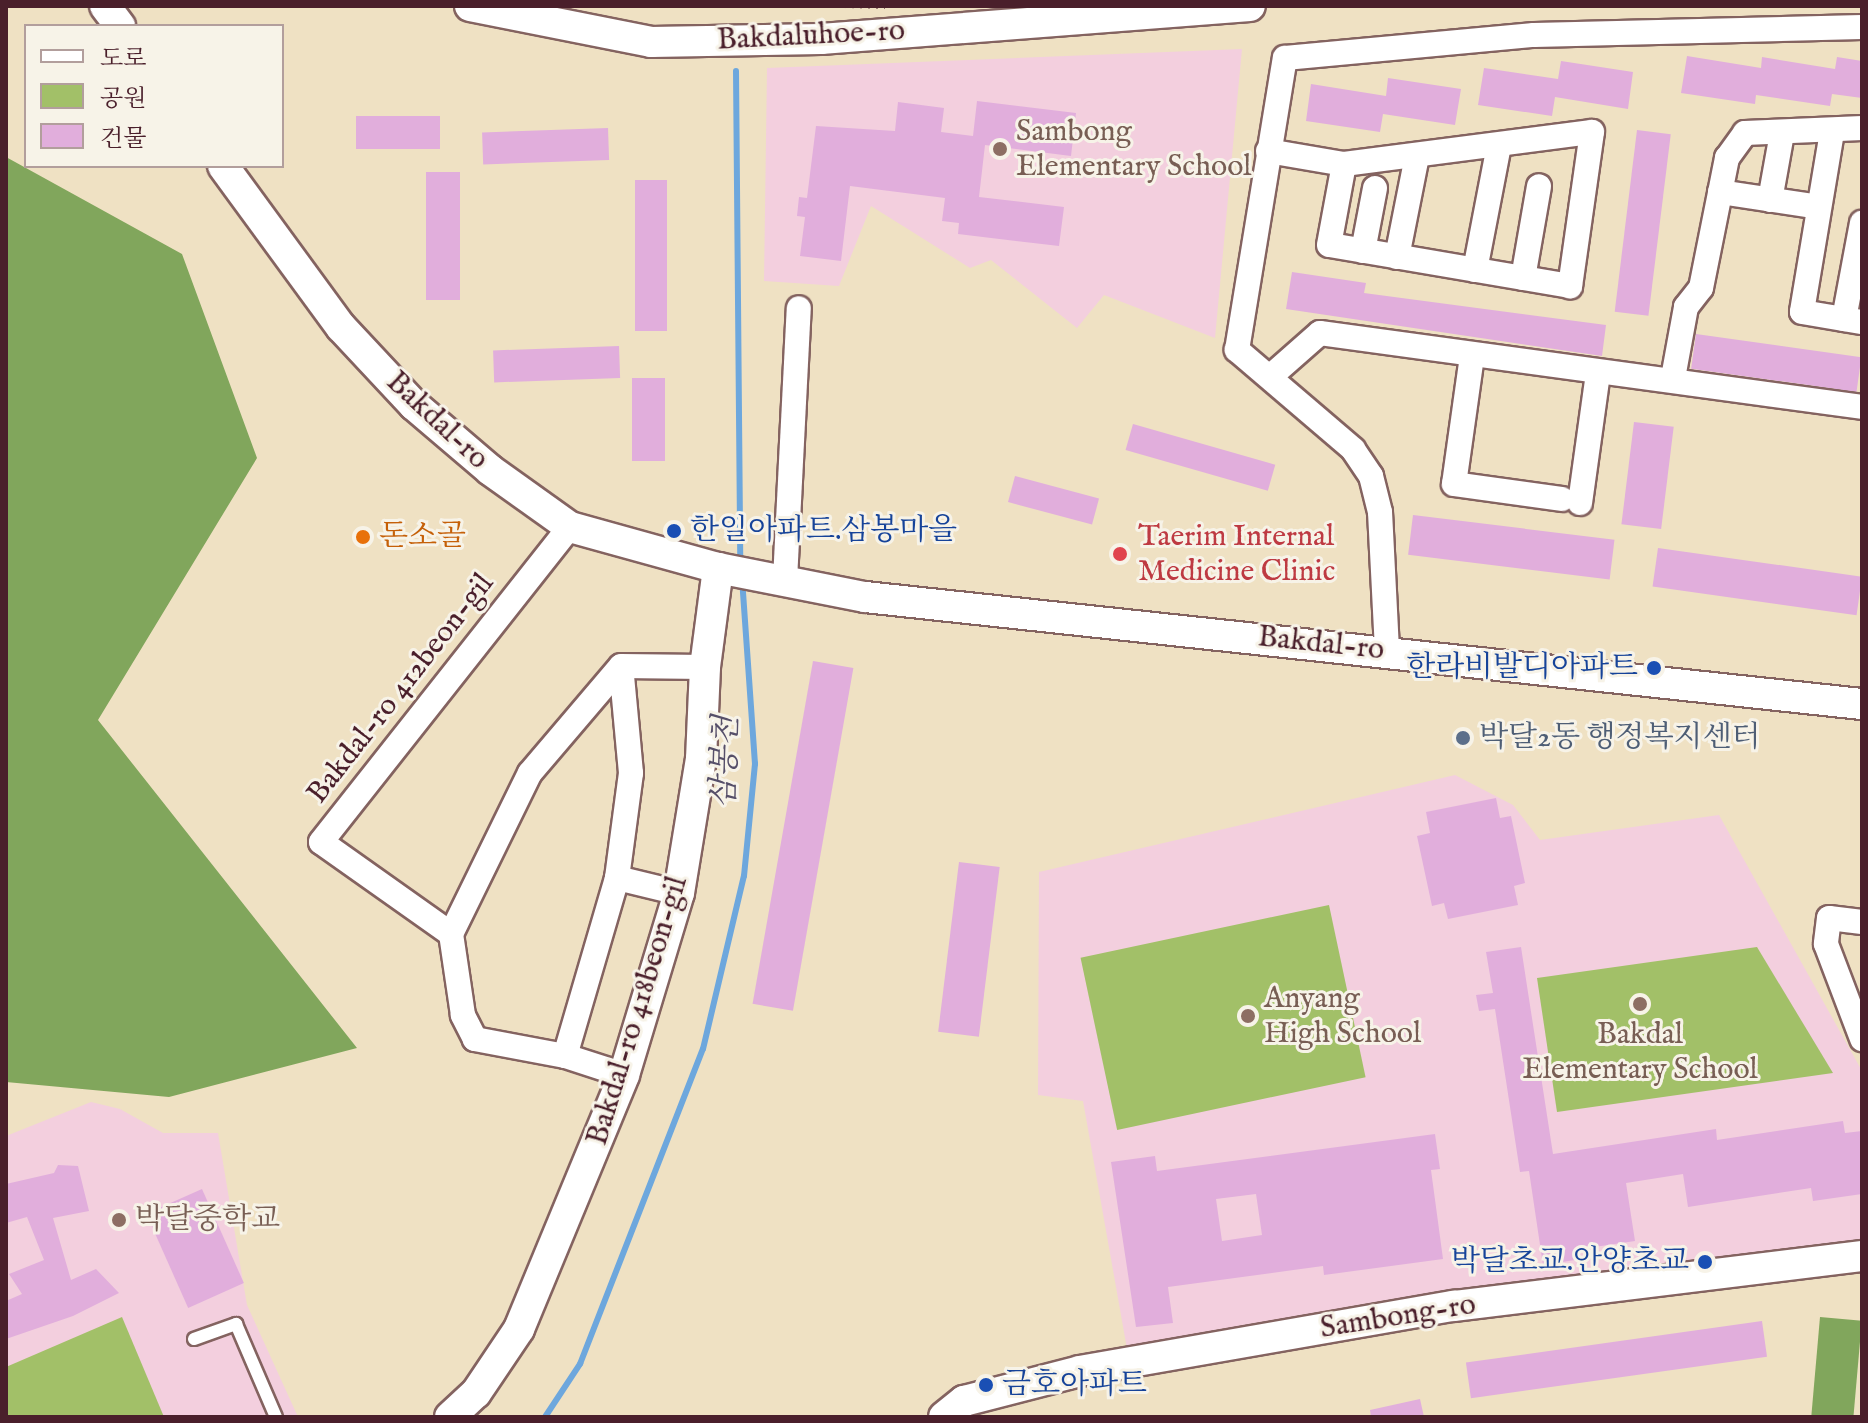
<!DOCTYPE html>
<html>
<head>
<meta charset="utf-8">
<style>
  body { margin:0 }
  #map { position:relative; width:1868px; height:1423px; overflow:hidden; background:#efe1c3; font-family:"IM FELL English","Noto Serif KR",serif }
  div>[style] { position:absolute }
  .built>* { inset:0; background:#f3cfde }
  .green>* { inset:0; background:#a2c068; transform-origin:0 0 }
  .forest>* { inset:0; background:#81a65c; transform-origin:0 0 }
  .stream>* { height:6px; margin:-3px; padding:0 3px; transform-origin:3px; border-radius:3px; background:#6da7dd }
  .building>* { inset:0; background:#e1aedc; transform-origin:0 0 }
  .path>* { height:4px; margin-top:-2px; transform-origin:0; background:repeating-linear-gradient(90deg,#846360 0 2px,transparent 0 8px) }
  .roads { filter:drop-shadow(2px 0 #846360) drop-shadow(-2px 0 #846360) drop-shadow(0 2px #846360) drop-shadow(0 -2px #846360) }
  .service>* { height:12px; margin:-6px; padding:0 6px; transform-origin:6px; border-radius:6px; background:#fff }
  .minor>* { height:24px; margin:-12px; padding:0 12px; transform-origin:12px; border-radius:12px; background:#fff }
  .tertiary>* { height:30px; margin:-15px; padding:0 15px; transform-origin:15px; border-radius:15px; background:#fff }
  .dots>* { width:22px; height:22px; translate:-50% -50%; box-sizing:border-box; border:4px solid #f7f3e8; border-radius:50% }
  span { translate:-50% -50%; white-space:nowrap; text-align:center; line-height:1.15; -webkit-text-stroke:6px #f7f3e8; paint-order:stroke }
  .street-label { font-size:30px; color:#4a1f2b }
  .education-label { font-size:30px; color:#785e54 }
  .left { translate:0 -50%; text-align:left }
  .transit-label { font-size:30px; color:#164399 }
  .right { translate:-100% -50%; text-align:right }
  .food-label { font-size:30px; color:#c56008 }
  .health-label { font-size:30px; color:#be3a42 }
  .service-label { font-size:30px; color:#4e5e75 }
  .water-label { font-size:32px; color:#564f69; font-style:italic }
  .frame { position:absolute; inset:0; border:8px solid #4a1f2b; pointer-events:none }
  .legend { position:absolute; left:24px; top:24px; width:260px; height:144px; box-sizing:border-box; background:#f7f3e8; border:2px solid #b29e9c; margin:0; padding:10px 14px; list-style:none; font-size:24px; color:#4a1f2b }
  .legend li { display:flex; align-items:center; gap:16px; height:40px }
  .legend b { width:40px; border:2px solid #b29e9c }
</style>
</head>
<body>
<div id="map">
  <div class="built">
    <div style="clip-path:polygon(1242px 49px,1215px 338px,1104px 295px,1077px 328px,991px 260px,970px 268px,871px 206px,839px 286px,764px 281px,767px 68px)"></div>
    <div style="clip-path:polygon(1455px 775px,1513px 805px,1540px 840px,1719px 815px,1862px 1071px,1862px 1251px,1127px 1349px,1083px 1101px,1038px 1095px,1039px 872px)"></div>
    <div style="clip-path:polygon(91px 1102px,120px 1109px,163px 1133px,218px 1133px,247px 1305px,298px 1417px,6px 1417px,6px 1136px)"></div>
  </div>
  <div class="green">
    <div style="left:1329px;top:905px;width:176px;height:254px;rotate:78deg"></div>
    <div style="clip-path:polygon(1757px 947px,1833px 1073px,1557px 1112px,1537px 978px)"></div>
    <div style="clip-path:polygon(122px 1317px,164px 1417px,6px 1417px,6px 1367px)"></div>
  </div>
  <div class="forest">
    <div style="clip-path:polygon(6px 157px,182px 254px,257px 458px,98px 720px,357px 1048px,169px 1097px,6px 1082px)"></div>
    <div style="left:1820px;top:1317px;width:42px;height:100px;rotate:5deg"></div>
  </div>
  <div class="stream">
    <div style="left:736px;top:71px;width:494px;rotate:89.5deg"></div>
    <div style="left:545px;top:1417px;width:64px;rotate:-56.6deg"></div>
    <div style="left:580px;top:1364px;width:338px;rotate:-68.7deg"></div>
    <div style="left:703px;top:1049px;width:178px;rotate:-76.7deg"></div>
    <div style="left:744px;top:876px;width:113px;rotate:-84.4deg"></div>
    <div style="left:755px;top:764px;width:184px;rotate:-94deg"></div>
  </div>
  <div class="building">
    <div style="clip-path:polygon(1687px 56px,1761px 68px,1762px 57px,1835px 69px,1837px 57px,1862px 61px,1862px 98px,1832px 94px,1830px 106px,1756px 95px,1755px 104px,1681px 93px)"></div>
    <div style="clip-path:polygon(1561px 61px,1633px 72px,1628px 109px,1555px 97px,1552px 116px,1478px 105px,1484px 68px,1558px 79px)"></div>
    <div style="clip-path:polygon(1388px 78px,1461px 89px,1455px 125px,1383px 114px,1380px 132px,1306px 121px,1311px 84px,1386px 96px)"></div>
    <div style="clip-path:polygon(977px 101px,1076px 113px,1071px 156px,985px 145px,979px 197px,1064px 207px,1059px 246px,958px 234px,959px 223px,942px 221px,945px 198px,850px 186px,841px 261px,800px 256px,805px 217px,797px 216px,799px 197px,807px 198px,816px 126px,895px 131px,898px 102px,944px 108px,941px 132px,973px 136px)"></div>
    <div style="left:440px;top:116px;width:33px;height:84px;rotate:90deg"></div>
    <div style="left:608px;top:128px;width:32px;height:126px;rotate:88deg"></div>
    <div style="left:1637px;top:130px;width:34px;height:183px;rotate:7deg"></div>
    <div style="left:426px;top:172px;width:34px;height:128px"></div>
    <div style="left:635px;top:180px;width:32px;height:151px"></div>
    <div style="clip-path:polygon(1292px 272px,1366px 283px,1364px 293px,1606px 325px,1602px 356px,1286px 309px)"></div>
    <div style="left:1696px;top:334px;width:167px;height:35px;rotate:8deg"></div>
    <div style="left:619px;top:346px;width:32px;height:126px;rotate:88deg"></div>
    <div style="left:632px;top:378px;width:33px;height:83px"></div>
    <div style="left:1634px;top:422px;width:40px;height:103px;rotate:7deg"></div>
    <div style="left:1133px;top:424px;width:148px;height:27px;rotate:16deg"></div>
    <div style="left:1015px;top:476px;width:87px;height:27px;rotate:15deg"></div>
    <div style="left:1413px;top:515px;width:203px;height:40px;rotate:7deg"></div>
    <div style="left:1658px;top:548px;width:206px;height:39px;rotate:8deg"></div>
    <div style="left:813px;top:661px;width:41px;height:348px;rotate:10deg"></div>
    <div style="clip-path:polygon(1496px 798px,1500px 818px,1511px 816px,1525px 883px,1514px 886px,1518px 905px,1448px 919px,1444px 903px,1432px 906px,1417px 836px,1430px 833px,1426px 812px)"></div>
    <div style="left:959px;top:862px;width:41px;height:171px;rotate:7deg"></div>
    <div style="clip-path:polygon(1521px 947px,1553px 1154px,1716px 1129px,1717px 1140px,1843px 1121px,1845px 1133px,1862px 1131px,1862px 1194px,1813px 1201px,1811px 1188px,1688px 1207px,1683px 1174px,1626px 1183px,1635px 1241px,1574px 1250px,1575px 1260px,1543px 1265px,1529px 1171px,1520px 1172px,1495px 1009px,1479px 1011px,1476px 995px,1493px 993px,1486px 952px)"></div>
    <div style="clip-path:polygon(evenodd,1435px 1134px,1440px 1169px,1431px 1170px,1443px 1259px,1324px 1275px,1323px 1266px,1168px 1287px,1173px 1323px,1136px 1327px,1111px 1162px,1155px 1156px,1157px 1171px,1435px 1134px,1256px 1194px,1262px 1235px,1222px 1241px,1216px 1199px,1256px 1194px)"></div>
    <div style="clip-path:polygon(58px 1165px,78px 1166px,89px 1211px,53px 1218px,71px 1280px,96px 1269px,119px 1293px,73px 1316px,6px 1339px,6px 1301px,22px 1294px,9px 1274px,44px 1260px,27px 1217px,6px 1223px,6px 1184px,54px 1173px)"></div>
    <div style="left:202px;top:1189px;width:103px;height:61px;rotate:66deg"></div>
    <div style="left:1762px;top:1321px;width:36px;height:299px;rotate:82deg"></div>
    <div style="clip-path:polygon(1420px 1399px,1424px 1417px,1371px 1417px,1370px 1410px)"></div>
  </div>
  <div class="path">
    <div style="left:844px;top:6px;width:41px;rotate:1.4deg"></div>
  </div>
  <div class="roads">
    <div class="service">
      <div style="left:194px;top:1339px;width:45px;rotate:-19.7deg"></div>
      <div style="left:236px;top:1324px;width:101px;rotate:66.7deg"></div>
    </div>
    <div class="minor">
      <div style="left:1832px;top:132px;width:182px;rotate:99.5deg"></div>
      <div style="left:1802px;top:312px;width:61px;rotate:9.5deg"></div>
      <div style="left:1268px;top:151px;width:77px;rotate:9.7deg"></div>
      <div style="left:1344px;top:164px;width:250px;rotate:-7.4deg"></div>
      <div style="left:1592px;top:132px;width:156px;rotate:98.1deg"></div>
      <div style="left:1570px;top:286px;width:244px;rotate:-170.3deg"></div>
      <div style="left:1329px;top:245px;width:82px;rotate:-79.5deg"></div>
      <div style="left:1720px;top:192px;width:100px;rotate:8.6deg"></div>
      <div style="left:1770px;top:200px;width:68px;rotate:-79.8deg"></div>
      <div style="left:1363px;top:251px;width:64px;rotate:-79.2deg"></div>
      <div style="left:1397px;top:257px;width:103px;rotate:-78.8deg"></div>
      <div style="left:1475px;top:270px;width:127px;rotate:-79.1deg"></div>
      <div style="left:1523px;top:278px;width:93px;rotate:-80.1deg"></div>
      <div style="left:1844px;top:319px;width:98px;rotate:-79.4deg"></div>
      <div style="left:1472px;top:356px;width:129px;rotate:98deg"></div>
      <div style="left:1454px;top:484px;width:109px;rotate:7.9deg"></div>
      <div style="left:1271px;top:376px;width:65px;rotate:-41.3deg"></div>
      <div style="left:1320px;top:333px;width:547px;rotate:7.77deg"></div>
      <div style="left:1673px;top:378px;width:72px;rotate:-79.6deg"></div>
      <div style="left:1686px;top:307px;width:24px;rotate:-52deg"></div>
      <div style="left:1701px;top:288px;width:133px;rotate:-78.7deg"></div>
      <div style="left:1727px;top:158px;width:31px;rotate:-54deg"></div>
      <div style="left:1745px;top:133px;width:117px;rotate:-2.4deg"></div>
      <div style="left:1580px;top:503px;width:131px;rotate:-82.1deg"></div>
      <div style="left:785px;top:580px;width:272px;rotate:-87.1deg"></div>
      <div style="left:1387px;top:650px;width:138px;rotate:-92.9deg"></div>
      <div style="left:1380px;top:512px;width:37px;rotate:-104deg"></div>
      <div style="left:1371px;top:476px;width:32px;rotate:-124deg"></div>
      <div style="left:1353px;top:449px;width:153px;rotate:-139.5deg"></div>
      <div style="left:1237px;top:350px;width:296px;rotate:-80.7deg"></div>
      <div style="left:1285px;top:58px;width:250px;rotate:-5.3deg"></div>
      <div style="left:1534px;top:35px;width:328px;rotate:-1.4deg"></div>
      <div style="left:617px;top:878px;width:64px;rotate:13.6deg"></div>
      <div style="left:1862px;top:922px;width:33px;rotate:-173deg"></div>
      <div style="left:1829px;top:918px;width:26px;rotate:97deg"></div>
      <div style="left:1826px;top:944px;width:102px;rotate:69.2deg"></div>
      <div style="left:451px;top:934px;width:159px;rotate:-144.7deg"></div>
      <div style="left:321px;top:842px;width:402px;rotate:-51.7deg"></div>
      <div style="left:565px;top:1056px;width:185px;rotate:-73.7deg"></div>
      <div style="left:617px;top:878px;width:106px;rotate:-82.4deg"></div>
      <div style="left:631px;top:773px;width:107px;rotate:-95.3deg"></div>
      <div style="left:624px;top:1075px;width:62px;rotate:-162.1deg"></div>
      <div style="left:565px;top:1056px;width:92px;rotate:-169.3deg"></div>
      <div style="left:475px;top:1039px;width:27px;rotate:-117deg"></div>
      <div style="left:463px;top:1015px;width:82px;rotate:-98.4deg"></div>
      <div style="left:451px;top:934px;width:179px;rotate:-63.9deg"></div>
      <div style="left:530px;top:773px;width:140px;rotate:-49.6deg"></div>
      <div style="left:621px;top:666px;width:84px;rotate:0.7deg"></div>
    </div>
    <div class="tertiary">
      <div style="left:105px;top:6px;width:25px;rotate:53deg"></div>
      <div style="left:470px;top:6px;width:185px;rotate:11.2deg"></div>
      <div style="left:651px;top:42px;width:170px;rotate:-1deg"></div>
      <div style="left:821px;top:39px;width:430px;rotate:-4.4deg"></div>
      <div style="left:223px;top:166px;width:200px;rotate:53.8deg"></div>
      <div style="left:341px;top:327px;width:107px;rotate:46.9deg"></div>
      <div style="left:414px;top:405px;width:100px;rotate:40.5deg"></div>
      <div style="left:490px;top:470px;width:98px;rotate:35.5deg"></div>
      <div style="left:570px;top:527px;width:154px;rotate:15.5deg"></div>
      <div style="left:718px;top:568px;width:150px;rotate:11.2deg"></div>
      <div style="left:865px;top:597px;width:1003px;rotate:6.13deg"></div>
      <div style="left:450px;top:1417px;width:35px;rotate:-43deg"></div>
      <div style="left:476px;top:1393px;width:77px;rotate:-56.1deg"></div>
      <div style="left:519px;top:1329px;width:275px;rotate:-67.5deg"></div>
      <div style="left:624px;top:1075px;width:190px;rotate:-73.2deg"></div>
      <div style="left:679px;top:893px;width:136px;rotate:-80.7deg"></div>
      <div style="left:701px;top:759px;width:92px;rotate:-87.5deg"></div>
      <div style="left:705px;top:667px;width:100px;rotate:-82.5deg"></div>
      <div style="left:944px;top:1417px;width:26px;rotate:-39deg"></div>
      <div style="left:964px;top:1401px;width:120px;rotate:-14.5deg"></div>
      <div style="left:1080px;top:1371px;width:380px;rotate:-9.9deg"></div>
      <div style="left:1454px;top:1306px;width:411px;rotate:-7deg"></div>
    </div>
  </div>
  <div class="dots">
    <div style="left:1000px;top:149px;background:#8d6e63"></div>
    <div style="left:674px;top:531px;background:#1a4fb4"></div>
    <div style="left:363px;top:537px;background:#e8710a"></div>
    <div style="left:1120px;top:554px;background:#e0444e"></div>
    <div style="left:1654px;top:668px;background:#1a4fb4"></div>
    <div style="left:1463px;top:738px;background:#5c6f8a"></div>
    <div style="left:1640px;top:1004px;background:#8d6e63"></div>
    <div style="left:1248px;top:1016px;background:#8d6e63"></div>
    <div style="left:119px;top:1220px;background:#8d6e63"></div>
    <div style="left:1705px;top:1262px;background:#1a4fb4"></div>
    <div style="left:986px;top:1385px;background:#1a4fb4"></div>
  </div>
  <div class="street-label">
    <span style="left:811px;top:36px;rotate:-3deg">Bakdaluhoe-ro</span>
    <span style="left:437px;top:421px;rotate:43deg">Bakdal-ro</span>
    <span style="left:1321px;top:644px;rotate:6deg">Bakdal-ro</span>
    <span style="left:401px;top:689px;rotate:-52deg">Bakdal-ro 412beon-gil</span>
    <span style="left:638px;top:1011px;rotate:-73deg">Bakdal-ro 418beon-gil</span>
    <span style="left:1398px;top:1317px;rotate:-9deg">Sambong-ro</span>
  </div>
  <div class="education-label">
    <span class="left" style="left:1016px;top:149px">Sambong<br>Elementary School</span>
    <span class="left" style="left:1264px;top:1016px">Anyang<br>High School</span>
    <span style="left:1640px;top:1052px">Bakdal<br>Elementary School</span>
    <span class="left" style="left:135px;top:1220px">박달중학교</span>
  </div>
  <div class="transit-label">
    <span class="left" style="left:690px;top:531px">한일아파트.삼봉마을</span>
    <span class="right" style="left:1638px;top:668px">한라비발디아파트</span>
    <span class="right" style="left:1689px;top:1262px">박달초교.안양초교</span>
    <span class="left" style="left:1002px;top:1385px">금호아파트</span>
  </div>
  <div class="food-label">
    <span class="left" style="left:379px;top:537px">돈소골</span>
  </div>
  <div class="health-label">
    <span class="left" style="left:1138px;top:554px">Taerim Internal<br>Medicine Clinic</span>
  </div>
  <div class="service-label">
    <span class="left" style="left:1479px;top:738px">박달2동 행정복지센터</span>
  </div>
  <div class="water-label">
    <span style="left:727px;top:762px;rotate:-88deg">삼봉천</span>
  </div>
  <div class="frame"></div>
  <ul class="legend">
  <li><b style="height:10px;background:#fff"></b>도로</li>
  <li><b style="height:22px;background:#a2c068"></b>공원</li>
  <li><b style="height:22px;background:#e1aedc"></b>건물</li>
  </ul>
</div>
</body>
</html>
